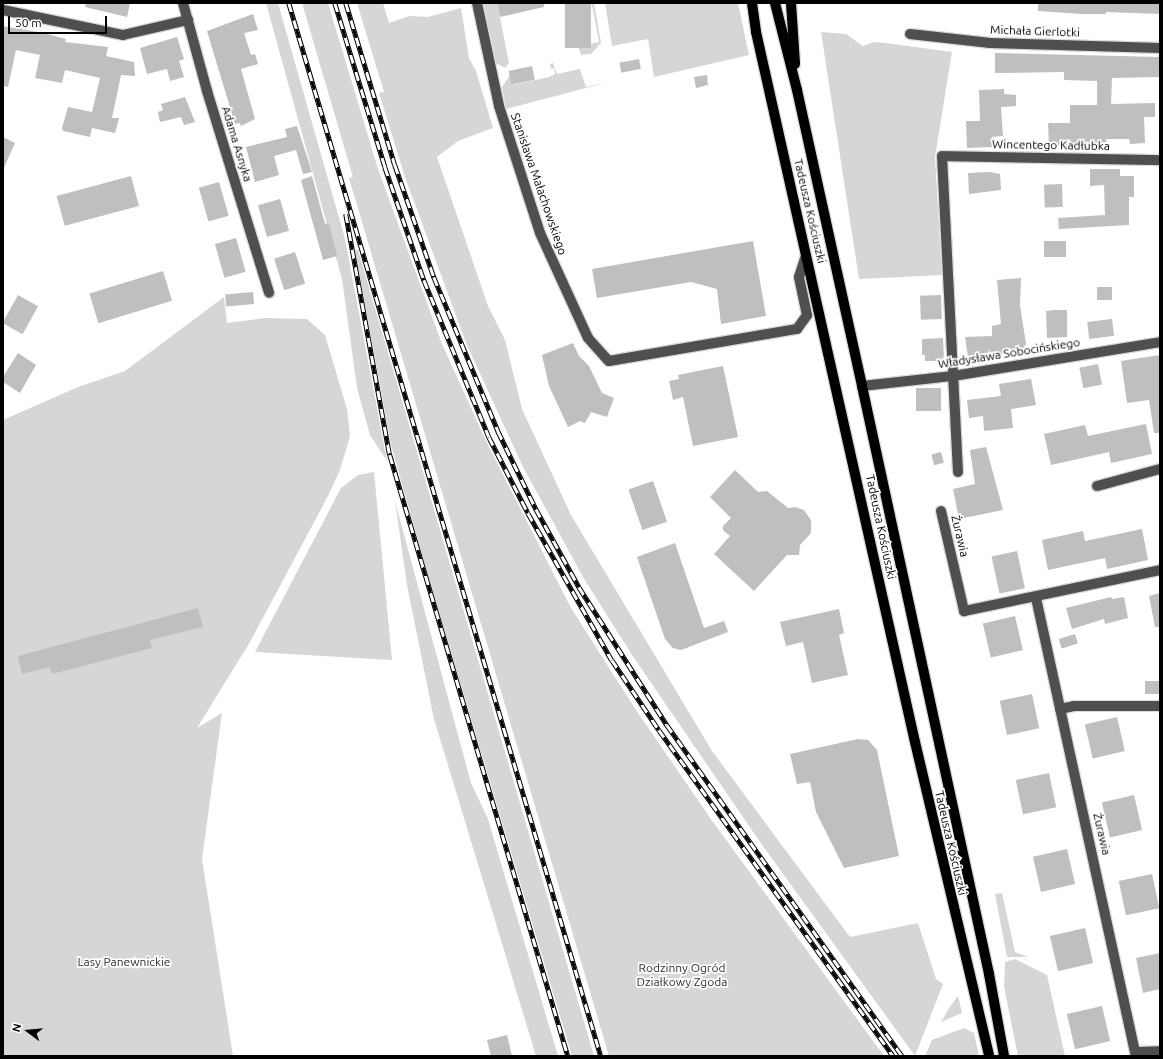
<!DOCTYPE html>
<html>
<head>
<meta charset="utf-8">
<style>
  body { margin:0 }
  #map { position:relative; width:1163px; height:1059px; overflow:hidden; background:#fff; font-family:Ubuntu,sans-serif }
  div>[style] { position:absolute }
  .green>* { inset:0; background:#d6d6d6 }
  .building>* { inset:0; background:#bfbfbf; transform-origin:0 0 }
  .roads { filter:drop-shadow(1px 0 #dbdbdb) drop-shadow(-1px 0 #dbdbdb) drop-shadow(0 1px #dbdbdb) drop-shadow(0 -1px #dbdbdb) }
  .minor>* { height:10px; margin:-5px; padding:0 5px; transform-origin:5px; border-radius:5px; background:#4f4f4f }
  .major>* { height:10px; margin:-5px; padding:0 5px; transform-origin:5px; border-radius:5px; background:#000 }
  .rail>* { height:4.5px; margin-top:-2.25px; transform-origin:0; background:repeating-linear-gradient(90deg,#fff 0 9px,#000 0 18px); box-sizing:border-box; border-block:1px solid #000 }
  span { translate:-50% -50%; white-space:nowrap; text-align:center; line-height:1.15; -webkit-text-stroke:3.5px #fff; paint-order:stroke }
  .street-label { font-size:12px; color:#000 }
  .park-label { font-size:12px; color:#2d2d2d }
  .frame { position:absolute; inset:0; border:4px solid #000; pointer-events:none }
  .north { position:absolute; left:8px; top:1011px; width:40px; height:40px; -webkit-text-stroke:3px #fff; paint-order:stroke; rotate:286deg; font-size:11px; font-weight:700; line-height:16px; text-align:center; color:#000 }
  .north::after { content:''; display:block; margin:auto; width:14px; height:18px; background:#000; clip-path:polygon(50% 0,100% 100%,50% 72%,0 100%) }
  .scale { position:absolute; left:8px; top:16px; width:99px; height:18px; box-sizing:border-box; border:2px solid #000; border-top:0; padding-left:5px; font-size:12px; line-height:14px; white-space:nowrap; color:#000; -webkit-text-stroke:3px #fff; paint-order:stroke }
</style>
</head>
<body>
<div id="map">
  <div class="green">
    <div style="clip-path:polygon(266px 3px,278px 3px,345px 239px,387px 461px,370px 435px,357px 388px,342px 279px)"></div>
    <div style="clip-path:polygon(302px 3px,328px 3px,378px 169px,442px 344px,487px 443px,571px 608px,636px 710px,713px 822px,884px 1056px,609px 1056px,351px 185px,349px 178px,353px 177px,350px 167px)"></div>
    <div style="clip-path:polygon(357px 3px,383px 3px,389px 23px,409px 16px,428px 17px,461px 8px,469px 58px,476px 71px,493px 128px,458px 141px,437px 157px,488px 306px,505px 340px,522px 409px,571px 515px,712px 751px,850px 937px,918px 923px,936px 979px,943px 984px,915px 1056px,760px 842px,632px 655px,583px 577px,523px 467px,466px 343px,405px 177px,379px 93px,384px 92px)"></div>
    <div style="clip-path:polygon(483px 3px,497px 3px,509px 63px,505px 68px,494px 62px)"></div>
    <div style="clip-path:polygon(586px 3px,594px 3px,601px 43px,591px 54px,581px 55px,578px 46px,599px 42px,592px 5px)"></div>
    <div style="clip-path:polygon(605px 3px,738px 3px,749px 55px,654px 77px,648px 39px,612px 46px)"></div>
    <div style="clip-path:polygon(821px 32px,846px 34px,863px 46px,874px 42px,886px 43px,952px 52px,935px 157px,942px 275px,859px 279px)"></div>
    <div style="clip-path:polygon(553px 63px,557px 74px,580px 69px,586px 87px,609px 82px,506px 109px,502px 87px,510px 75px,513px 85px,549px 77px,555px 74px,554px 68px,551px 69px,550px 64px)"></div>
    <div style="clip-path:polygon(355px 250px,358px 250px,594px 1056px,572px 1056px,419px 545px,391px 445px)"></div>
    <div style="clip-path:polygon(224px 297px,227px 323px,265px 318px,307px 319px,325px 335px,347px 409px,350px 436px,340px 470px,327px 498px,250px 642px,197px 728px,222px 713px,202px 859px,233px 1056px,3px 1056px,3px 420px,78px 387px,125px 371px)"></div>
    <div style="clip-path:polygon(374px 472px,392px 660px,255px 652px,341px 488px,358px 475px)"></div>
    <div style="clip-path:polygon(395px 501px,471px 783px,488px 819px,558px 1056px,536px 1056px,434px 719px,407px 585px)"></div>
    <div style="clip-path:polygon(1002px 893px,1015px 952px,1028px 957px,1007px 957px,995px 894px)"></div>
    <div style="clip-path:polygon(1015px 959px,1047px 975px,1065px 1056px,1018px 1056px,1004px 987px,1005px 962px)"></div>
    <div style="clip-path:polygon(958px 996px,962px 1013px,941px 1022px,951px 1005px)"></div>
    <div style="clip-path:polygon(964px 1028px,974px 1033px,979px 1056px,925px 1056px,932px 1040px)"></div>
  </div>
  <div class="building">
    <div style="clip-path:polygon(86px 3px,130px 3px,127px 17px,85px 7px)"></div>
    <div style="clip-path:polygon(497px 3px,544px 3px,544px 7px,500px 17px)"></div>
    <div style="left:565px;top:3px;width:26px;height:45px"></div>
    <div style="clip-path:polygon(1038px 3px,1160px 3px,1160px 14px,1106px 12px,1106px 14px,1082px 14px,1038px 11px)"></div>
    <div style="clip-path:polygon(253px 14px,258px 30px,244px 33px,251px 55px,255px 54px,258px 64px,241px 69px,255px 119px,241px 126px,240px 123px,235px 124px,207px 31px)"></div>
    <div style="clip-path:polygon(3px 26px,44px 33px,66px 39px,65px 42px,108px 47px,106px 56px,134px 62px,135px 76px,121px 75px,112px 118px,119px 118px,115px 133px,92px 128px,90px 137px,63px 131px,62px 128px,68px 107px,92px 112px,100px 78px,65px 70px,62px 83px,35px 78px,40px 55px,16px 50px,8px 87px,3px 86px)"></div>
    <div style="clip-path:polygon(177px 37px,184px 59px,179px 61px,184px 77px,170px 81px,167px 69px,147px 74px,140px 48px)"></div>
    <div style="clip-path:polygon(995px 53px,1160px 57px,1160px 77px,1112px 78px,1111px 104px,1155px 103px,1155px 117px,1144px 117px,1145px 143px,1130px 144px,1129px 139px,1106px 139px,1107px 144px,1049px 146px,1048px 123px,1070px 123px,1070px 105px,1097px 105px,1097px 81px,1064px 80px,1064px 72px,995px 73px)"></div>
    <div style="left:639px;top:59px;width:10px;height:20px;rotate:79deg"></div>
    <div style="left:532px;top:66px;width:14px;height:24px;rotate:78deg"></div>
    <div style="clip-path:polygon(707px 75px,708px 85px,696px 88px,694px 77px)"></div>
    <div style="clip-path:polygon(1004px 89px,1004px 94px,1016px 95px,1016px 106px,1001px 107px,1003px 136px,992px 137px,992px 147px,967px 148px,966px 121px,980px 121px,979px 90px)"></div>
    <div style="clip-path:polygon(185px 97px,195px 122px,184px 125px,181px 117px,160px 122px,158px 112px,163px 110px,161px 104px)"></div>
    <div style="clip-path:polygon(297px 126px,312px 172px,303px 174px,296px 150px,274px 156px,279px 175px,255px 182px,246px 147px,287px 137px,285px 129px)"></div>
    <div style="clip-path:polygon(3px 137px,15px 143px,3px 170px)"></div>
    <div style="clip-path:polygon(1090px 169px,1120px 169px,1120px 176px,1134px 176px,1134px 197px,1129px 197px,1129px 225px,1059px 229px,1058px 218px,1105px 215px,1104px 185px,1090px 186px)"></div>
    <div style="clip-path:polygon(990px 172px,1000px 174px,1001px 190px,969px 194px,968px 173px)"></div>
    <div style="left:131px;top:176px;width:31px;height:77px;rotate:75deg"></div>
    <div style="clip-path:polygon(312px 176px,325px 224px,329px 223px,337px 256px,323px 260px,301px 180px)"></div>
    <div style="left:219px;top:182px;width:35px;height:21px;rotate:74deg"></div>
    <div style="left:1062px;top:184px;width:23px;height:18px;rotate:88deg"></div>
    <div style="left:280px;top:199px;width:33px;height:23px;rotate:74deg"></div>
    <div style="left:236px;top:238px;width:35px;height:22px;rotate:74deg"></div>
    <div style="clip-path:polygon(753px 241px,766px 316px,721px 324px,717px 289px,691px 282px,597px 298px,592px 269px)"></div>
    <div style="left:1066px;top:241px;width:16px;height:22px;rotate:90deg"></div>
    <div style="left:295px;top:252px;width:33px;height:22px;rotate:72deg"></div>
    <div style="left:163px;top:271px;width:31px;height:77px;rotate:73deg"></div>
    <div style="clip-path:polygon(1021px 278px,1020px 305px,1026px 344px,1023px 348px,1003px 351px,1003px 354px,989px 359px,980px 355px,968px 357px,965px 337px,992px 336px,992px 326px,1001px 324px,997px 280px)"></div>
    <div style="left:1097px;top:287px;width:15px;height:13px"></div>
    <div style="left:253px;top:292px;width:12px;height:28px;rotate:85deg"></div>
    <div style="left:18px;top:295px;width:23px;height:32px;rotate:29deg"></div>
    <div style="left:941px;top:295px;width:24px;height:21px;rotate:88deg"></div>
    <div style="clip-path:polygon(1054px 310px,1067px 310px,1067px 337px,1047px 338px,1046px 311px)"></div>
    <div style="left:1112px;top:319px;width:17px;height:25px;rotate:83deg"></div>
    <div style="clip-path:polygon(943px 338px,944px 361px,925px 361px,925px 355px,922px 355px,922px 339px)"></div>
    <div style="clip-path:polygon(573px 343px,579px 356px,589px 366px,602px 393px,614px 398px,607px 417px,591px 412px,585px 423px,580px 421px,568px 427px,549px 386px,542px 355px)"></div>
    <div style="clip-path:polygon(18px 353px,36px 365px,20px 393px,3px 382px,3px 377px)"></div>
    <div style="clip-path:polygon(1160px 355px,1160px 433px,1154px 433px,1149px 400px,1127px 403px,1121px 361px)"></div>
    <div style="left:1098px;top:364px;width:21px;height:19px;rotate:79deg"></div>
    <div style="clip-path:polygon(723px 366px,738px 437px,693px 446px,683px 397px,673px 400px,669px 381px,679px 379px,678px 375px)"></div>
    <div style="clip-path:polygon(1031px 379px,1036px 405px,1011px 409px,1013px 428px,984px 431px,983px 416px,969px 418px,967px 400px,1001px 396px,999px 384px)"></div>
    <div style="left:941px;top:388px;width:23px;height:25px;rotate:90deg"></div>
    <div style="clip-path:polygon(1146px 424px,1152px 454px,1111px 463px,1109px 452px,1051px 465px,1044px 434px,1085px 425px,1088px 436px)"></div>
    <div style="clip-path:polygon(986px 447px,1003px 510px,959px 519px,953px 489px,975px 484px,970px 450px)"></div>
    <div style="left:941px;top:452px;width:11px;height:10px;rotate:75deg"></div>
    <div style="clip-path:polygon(735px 470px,758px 492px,767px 491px,788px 508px,795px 507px,804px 510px,811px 520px,811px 533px,800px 545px,799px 555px,787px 555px,754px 591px,714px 554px,730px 536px,723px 530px,723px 526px,731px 518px,710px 497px)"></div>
    <div style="left:653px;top:481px;width:43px;height:26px;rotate:71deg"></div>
    <div style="clip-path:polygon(1142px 529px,1148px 560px,1107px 569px,1105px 558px,1048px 570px,1042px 540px,1083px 531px,1085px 541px)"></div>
    <div style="clip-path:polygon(675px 543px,704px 628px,724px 621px,728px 632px,681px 650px,673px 648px,665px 639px,637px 557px)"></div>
    <div style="left:1017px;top:551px;width:38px;height:26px;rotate:78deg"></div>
    <div style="clip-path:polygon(1160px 593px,1160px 627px,1155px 627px,1149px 596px)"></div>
    <div style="clip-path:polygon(1111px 597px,1112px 599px,1124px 597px,1128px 618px,1105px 624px,1104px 619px,1072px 629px,1066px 608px)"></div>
    <div style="clip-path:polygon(198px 608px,203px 627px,150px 640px,152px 648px,52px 674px,50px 667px,22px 674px,18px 656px)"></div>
    <div style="clip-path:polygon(839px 609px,844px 633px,839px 635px,848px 675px,812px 683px,803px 642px,786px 646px,780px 622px)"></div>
    <div style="left:1015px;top:616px;width:35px;height:33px;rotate:77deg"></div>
    <div style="left:1075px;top:634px;width:10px;height:17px;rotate:73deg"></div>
    <div style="left:1145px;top:681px;width:15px;height:13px"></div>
    <div style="left:1032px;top:694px;width:35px;height:33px;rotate:78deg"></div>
    <div style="left:1117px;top:717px;width:35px;height:33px;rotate:77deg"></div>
    <div style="clip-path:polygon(858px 739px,868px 740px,877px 750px,899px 856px,844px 868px,816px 812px,810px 782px,797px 784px,790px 754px)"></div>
    <div style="left:1049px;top:773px;width:35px;height:34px;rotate:78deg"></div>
    <div style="left:1134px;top:795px;width:36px;height:33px;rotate:77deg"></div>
    <div style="left:1067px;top:849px;width:36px;height:35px;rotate:77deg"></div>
    <div style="left:1152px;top:874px;width:35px;height:34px;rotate:78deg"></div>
    <div style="left:1085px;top:928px;width:36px;height:36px;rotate:77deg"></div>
    <div style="clip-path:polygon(1160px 953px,1160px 989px,1143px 993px,1136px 958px)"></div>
    <div style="left:1102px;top:1006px;width:36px;height:36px;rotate:77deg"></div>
    <div style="clip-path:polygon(507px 1035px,512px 1056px,491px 1056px,487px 1040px)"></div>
  </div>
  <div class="roads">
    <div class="minor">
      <div style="left:183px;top:3px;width:91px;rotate:74.7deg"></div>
      <div style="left:207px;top:91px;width:211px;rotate:72.9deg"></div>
      <div style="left:477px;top:3px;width:105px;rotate:77.9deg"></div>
      <div style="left:499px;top:106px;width:133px;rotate:72.1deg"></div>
      <div style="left:540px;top:233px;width:115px;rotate:65.4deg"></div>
      <div style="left:588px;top:338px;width:31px;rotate:48deg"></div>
      <div style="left:609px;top:361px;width:191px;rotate:-9.7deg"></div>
      <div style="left:797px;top:329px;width:17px;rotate:-54deg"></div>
      <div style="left:807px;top:315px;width:39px;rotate:-102deg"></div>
      <div style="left:799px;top:277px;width:22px;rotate:-72deg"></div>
      <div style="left:3px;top:10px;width:123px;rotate:11.8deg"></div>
      <div style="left:123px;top:35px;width:67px;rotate:-13deg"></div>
      <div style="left:910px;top:34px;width:81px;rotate:6.4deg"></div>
      <div style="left:990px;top:43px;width:170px;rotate:1.7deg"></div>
      <div style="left:862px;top:386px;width:92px;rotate:-6.3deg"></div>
      <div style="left:953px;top:376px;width:210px;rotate:-9.3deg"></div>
      <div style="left:958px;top:472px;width:316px;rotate:-92.9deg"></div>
      <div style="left:942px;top:156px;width:218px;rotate:1.1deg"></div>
      <div style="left:1097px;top:486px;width:65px;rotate:-15.1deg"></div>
      <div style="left:941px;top:511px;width:103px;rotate:77deg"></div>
      <div style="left:964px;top:611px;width:200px;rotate:-11.8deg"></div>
      <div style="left:1036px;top:598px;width:465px;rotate:77.7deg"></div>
      <div style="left:1135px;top:1052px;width:25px;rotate:-2deg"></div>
      <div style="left:1060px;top:709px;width:14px;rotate:-12deg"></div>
      <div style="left:1074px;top:706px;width:86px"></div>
    </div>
    <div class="major">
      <div style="left:752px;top:3px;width:29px;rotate:82deg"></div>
      <div style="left:756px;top:32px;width:728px;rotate:77.38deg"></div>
      <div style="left:915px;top:742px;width:323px;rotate:76.7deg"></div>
      <div style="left:775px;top:3px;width:90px;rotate:75.8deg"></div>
      <div style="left:797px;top:90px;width:303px;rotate:77.6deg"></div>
      <div style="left:862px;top:386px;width:602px;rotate:77.81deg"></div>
      <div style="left:989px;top:974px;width:83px;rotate:79.6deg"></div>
      <div style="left:791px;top:3px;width:61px;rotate:86.2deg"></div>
    </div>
  </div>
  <div class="rail">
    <div style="left:289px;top:3px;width:1098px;rotate:73.5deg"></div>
    <div style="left:335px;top:3px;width:171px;rotate:73deg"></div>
    <div style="left:385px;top:167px;width:120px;rotate:71deg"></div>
    <div style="left:424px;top:280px;width:170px;rotate:67.5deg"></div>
    <div style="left:489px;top:437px;width:85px;rotate:62.8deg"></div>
    <div style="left:528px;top:513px;width:169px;rotate:60.3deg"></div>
    <div style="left:612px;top:660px;width:84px;rotate:56.1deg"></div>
    <div style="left:659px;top:730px;width:401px;rotate:54.3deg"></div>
    <div style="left:346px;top:3px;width:169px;rotate:73.2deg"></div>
    <div style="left:395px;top:165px;width:119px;rotate:70.8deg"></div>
    <div style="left:434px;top:277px;width:167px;rotate:67.4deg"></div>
    <div style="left:498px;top:431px;width:87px;rotate:64deg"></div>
    <div style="left:536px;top:509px;width:89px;rotate:61.1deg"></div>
    <div style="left:579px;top:587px;width:164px;rotate:57.5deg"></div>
    <div style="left:667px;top:725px;width:406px;rotate:54.6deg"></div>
    <div style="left:346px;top:214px;width:245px;rotate:79.7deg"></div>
    <div style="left:390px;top:455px;width:627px;rotate:73.5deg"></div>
  </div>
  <div class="street-label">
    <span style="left:1035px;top:31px;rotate:2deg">Michała Gierlotki</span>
    <span style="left:237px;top:144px;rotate:73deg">Adama Asnyka</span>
    <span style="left:1051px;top:145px;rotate:1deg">Wincentego Kadłubka</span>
    <span style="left:539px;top:184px;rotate:71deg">Stanisława Małachowskiego</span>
    <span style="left:810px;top:211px;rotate:77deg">Tadeusza Kościuszki</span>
    <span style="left:1009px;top:353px;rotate:-9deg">Władysława Sobocińskiego</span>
    <span style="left:881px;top:527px;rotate:78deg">Tadeusza Kościuszki</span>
    <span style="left:960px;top:536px;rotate:77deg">Żurawia</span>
    <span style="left:1102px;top:834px;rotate:77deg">Żurawia</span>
    <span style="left:951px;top:843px;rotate:77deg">Tadeusza Kościuszki</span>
  </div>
  <div class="park-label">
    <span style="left:124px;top:962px">Lasy Panewnickie</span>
    <span style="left:682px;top:975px">Rodzinny Ogród<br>Działkowy Zgoda</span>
  </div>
  <div class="frame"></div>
  <div class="north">N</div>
  <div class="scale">50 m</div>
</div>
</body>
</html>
